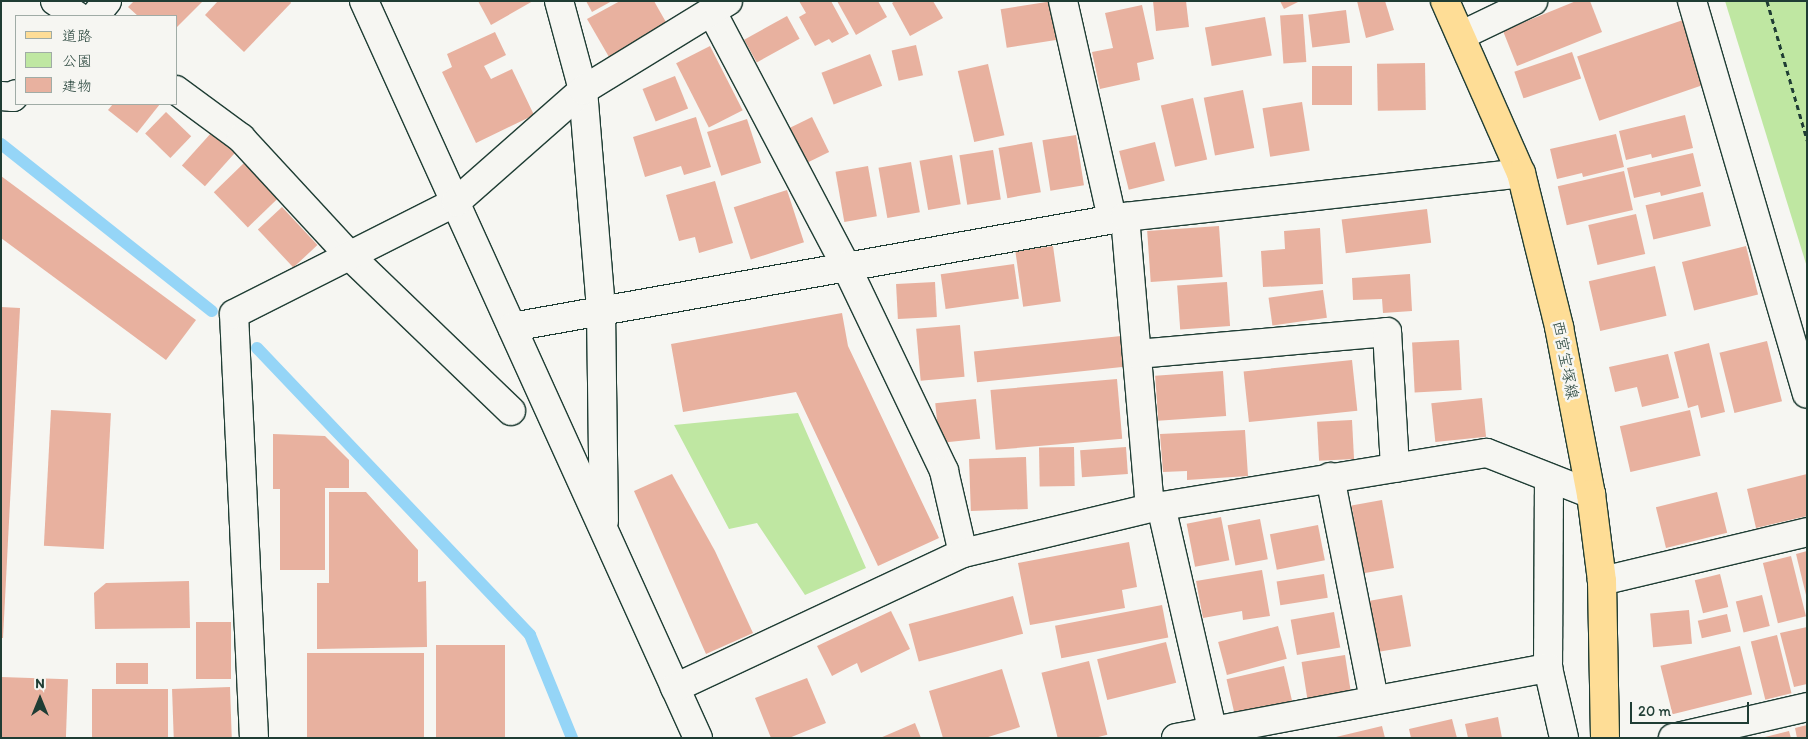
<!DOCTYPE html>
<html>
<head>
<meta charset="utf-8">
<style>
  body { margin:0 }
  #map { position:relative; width:1808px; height:739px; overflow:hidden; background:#f6f6f2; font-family:Itim,"Klee One",sans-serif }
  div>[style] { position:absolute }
  .green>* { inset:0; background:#bfe7a2 }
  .stream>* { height:12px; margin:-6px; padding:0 6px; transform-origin:6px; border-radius:6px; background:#95d5f7 }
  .building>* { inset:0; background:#e8b19f; transform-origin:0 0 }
  .path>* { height:3px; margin-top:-1.5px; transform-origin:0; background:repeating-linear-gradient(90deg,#1f3d34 0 5px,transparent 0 9px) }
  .roads { filter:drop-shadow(1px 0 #1f3d34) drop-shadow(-1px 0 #1f3d34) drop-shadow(0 1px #1f3d34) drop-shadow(0 -1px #1f3d34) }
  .minor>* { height:28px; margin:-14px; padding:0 14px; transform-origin:14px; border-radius:14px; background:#f6f6f2 }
  .major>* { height:28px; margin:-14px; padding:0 14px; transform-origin:14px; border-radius:14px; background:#fedd96 }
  span { translate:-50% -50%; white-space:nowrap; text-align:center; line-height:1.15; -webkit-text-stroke:5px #f6f6f2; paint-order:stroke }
  .street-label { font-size:16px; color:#1f3d34 }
  .frame { position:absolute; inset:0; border:2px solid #1f3d34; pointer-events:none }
  .legend { position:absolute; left:15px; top:15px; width:162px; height:90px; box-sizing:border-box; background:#f6f6f2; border:1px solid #a0aca6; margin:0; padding:6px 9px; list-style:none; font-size:15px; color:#1f3d34 }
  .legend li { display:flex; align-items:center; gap:10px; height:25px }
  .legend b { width:25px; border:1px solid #a0aca6 }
  .north { position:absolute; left:15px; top:674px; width:50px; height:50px; -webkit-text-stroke:4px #f6f6f2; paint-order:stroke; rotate:0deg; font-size:14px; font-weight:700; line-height:20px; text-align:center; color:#1f3d34 }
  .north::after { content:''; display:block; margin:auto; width:18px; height:22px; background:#1f3d34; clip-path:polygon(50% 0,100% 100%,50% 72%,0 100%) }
  .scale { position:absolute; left:1630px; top:702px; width:119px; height:22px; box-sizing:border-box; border:2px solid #1f3d34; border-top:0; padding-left:6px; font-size:15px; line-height:18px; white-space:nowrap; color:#1f3d34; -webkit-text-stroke:4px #f6f6f2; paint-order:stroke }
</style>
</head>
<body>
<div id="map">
  <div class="green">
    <div style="clip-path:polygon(1725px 1px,1807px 1px,1807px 267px)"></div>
    <div style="clip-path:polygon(798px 413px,866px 568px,805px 595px,757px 523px,729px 529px,674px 425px)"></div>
  </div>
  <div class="stream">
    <div style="left:1px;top:144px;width:269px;rotate:38.4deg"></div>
    <div style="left:257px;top:348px;width:396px;rotate:46.4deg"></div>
    <div style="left:530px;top:635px;width:111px;rotate:67.8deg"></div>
  </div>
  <div class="building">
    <div style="clip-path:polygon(134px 1px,203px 1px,176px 28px,176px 16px,138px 16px,128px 7px)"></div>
    <div style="clip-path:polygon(218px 1px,290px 1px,291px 3px,244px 52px,205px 15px)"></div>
    <div style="clip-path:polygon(478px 1px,533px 1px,491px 25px)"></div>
    <div style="clip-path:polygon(586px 1px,612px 1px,592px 12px)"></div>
    <div style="clip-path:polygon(620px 1px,654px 1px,667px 24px,609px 57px,587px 19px)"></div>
    <div style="clip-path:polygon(799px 1px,831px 1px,849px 34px,832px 43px,829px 39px,815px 46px,799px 17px,806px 13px)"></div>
    <div style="clip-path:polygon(837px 1px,878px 1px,887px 17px,856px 35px)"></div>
    <div style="clip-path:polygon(895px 1px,933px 1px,943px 18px,910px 36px,892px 3px)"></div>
    <div style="left:1053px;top:1px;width:39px;height:53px;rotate:81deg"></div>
    <div style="clip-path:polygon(1153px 1px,1186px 1px,1189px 27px,1156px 31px)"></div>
    <div style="clip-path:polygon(1280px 1px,1300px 1px,1284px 9px)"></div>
    <div style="clip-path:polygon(1357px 1px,1385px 1px,1394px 30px,1366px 38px)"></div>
    <div style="clip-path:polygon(1576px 1px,1590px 1px,1602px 32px,1517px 66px,1503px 31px)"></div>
    <div style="clip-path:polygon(1142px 5px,1154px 59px,1137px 63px,1140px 80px,1100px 89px,1092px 52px,1113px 48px,1105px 13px)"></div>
    <div style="left:1346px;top:10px;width:33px;height:38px;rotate:83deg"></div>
    <div style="left:1303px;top:14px;width:48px;height:23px;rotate:86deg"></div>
    <div style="left:787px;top:16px;width:26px;height:49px;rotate:61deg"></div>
    <div style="left:1265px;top:17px;width:39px;height:61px;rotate:80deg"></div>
    <div style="left:1683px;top:20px;width:68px;height:112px;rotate:71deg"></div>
    <div style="clip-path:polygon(495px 32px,506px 55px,484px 66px,491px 79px,512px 69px,534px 115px,476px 143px,442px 72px,452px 67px,447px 54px)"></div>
    <div style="left:916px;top:45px;width:31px;height:25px;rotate:77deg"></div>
    <div style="left:710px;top:46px;width:72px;height:38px;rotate:63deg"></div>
    <div style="left:1572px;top:52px;width:28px;height:61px;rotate:71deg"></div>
    <div style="left:870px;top:54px;width:34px;height:52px;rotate:69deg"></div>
    <div style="left:1425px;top:63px;width:47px;height:48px;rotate:89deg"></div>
    <div style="left:988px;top:64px;width:73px;height:31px;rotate:77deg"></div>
    <div style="left:1312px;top:66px;width:40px;height:39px"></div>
    <div style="left:675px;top:76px;width:35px;height:35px;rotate:68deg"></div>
    <div style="left:1243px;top:90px;width:59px;height:40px;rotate:79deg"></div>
    <div style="left:1193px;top:98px;width:63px;height:33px;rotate:77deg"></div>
    <div style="left:1302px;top:102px;width:49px;height:40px;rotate:81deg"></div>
    <div style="clip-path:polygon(113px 104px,160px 104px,137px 133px,108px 110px)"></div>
    <div style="left:166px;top:112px;width:35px;height:30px;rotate:44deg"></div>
    <div style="clip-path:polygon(1685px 115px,1693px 148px,1652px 158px,1651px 154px,1626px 160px,1619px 131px)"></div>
    <div style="clip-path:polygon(696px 117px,711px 167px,684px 175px,681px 166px,645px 177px,633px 137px)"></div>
    <div style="left:812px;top:117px;width:39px;height:29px;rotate:64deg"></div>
    <div style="left:747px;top:119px;width:46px;height:42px;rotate:72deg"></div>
    <div style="left:212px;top:132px;width:31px;height:45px;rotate:42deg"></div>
    <div style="clip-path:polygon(1616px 134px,1624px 167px,1583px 177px,1582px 173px,1557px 179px,1550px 149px)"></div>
    <div style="left:1076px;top:135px;width:51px;height:34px;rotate:81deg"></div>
    <div style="left:1032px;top:142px;width:51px;height:34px;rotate:80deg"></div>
    <div style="left:1155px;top:142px;width:40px;height:37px;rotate:76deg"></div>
    <div style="left:993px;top:150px;width:50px;height:34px;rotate:81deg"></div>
    <div style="clip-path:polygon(1693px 153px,1701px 186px,1661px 196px,1660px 192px,1634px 198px,1627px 168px)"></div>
    <div style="left:952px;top:155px;width:50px;height:33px;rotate:80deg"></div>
    <div style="left:911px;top:162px;width:51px;height:33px;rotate:80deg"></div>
    <div style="left:244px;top:163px;width:49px;height:42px;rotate:46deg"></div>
    <div style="left:868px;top:166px;width:51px;height:33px;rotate:80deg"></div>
    <div style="left:1624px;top:171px;width:40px;height:68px;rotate:77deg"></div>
    <div style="clip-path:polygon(1px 176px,196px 320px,166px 360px,1px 238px)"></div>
    <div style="clip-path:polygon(715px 181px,733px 243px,699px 253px,695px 237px,679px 241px,666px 195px)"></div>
    <div style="left:787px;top:190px;width:55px;height:56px;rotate:72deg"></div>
    <div style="left:1703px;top:192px;width:35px;height:59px;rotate:77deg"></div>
    <div style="left:282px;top:207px;width:52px;height:33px;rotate:47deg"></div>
    <div style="left:1427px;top:209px;width:34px;height:86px;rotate:83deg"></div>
    <div style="left:1636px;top:214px;width:41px;height:49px;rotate:77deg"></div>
    <div style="left:1219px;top:226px;width:51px;height:72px;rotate:86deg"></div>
    <div style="clip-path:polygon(1320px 228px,1323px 284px,1263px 287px,1261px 251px,1285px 249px,1284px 231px)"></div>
    <div style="left:1053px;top:246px;width:56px;height:38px;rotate:82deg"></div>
    <div style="left:1746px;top:246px;width:50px;height:66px;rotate:76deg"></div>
    <div style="left:1014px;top:264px;width:35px;height:74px;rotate:82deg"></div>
    <div style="left:1655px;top:266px;width:51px;height:68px;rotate:77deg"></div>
    <div style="clip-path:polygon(1410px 274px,1412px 311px,1383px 313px,1382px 299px,1353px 300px,1352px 278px)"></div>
    <div style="left:935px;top:282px;width:35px;height:39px;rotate:87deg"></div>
    <div style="left:1227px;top:282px;width:44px;height:50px;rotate:86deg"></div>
    <div style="left:1323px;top:290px;width:28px;height:55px;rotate:82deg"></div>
    <div style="clip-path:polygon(1px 307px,20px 308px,3px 638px,1px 638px)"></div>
    <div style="clip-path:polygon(842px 313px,848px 346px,939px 538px,878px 566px,796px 392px,683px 412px,671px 344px)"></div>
    <div style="left:960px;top:325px;width:52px;height:44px;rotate:85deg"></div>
    <div style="left:1121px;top:336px;width:31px;height:148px;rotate:84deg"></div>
    <div style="left:1459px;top:340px;width:50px;height:47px;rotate:87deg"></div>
    <div style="left:1767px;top:341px;width:62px;height:49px;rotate:76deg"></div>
    <div style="clip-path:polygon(1709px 343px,1725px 412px,1701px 418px,1698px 405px,1688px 408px,1674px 352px)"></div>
    <div style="clip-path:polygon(1668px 354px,1679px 398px,1642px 407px,1637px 387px,1615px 392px,1609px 367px)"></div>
    <div style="left:1352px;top:360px;width:51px;height:109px;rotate:84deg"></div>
    <div style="left:1223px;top:371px;width:45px;height:68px;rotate:86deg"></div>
    <div style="left:1117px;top:379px;width:60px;height:127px;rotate:85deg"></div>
    <div style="left:1482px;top:398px;width:39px;height:51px;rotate:84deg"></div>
    <div style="left:976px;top:399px;width:40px;height:41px;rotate:84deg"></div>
    <div style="left:51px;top:410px;width:60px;height:136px;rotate:3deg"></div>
    <div style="left:1690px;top:410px;width:47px;height:72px;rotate:77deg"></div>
    <div style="left:1352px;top:420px;width:39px;height:35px;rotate:87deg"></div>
    <div style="clip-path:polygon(1245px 430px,1248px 476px,1187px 480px,1187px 471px,1163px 472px,1160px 434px)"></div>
    <div style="clip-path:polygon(273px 434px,325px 436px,349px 460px,349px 488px,325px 488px,325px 570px,280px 570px,280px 489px,273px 489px)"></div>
    <div style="left:1074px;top:447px;width:39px;height:35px;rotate:89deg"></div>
    <div style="left:1126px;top:447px;width:27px;height:46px;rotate:86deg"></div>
    <div style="left:1026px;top:457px;width:52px;height:57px;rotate:88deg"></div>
    <div style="clip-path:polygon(672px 474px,715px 551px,753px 633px,706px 654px,634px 491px)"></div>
    <div style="clip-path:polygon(1807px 474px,1807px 516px,1756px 528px,1747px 489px)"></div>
    <div style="clip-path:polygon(329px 492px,366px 492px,418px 550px,418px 582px,426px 581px,427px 647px,317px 649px,317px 583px,329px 583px)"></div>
    <div style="left:1717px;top:492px;width:42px;height:63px;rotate:76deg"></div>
    <div style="left:1382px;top:500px;width:69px;height:31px;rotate:80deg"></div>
    <div style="left:1221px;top:517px;width:44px;height:35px;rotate:79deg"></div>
    <div style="left:1260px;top:519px;width:41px;height:33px;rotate:79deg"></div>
    <div style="left:1318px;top:525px;width:36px;height:49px;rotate:79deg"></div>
    <div style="clip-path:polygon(1129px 542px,1137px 587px,1122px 590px,1125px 608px,1030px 625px,1018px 563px)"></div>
    <div style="clip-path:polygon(1807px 551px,1807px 595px,1806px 595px,1796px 554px)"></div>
    <div style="left:1791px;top:556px;width:62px;height:29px;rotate:76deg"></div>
    <div style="clip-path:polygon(1262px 570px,1270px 616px,1243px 620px,1242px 611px,1203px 618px,1196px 581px)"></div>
    <div style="left:1324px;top:574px;width:24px;height:48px;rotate:81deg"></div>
    <div style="left:1720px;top:574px;width:34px;height:26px;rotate:76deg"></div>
    <div style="clip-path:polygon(189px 581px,190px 628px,95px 629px,94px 593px,106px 583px)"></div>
    <div style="left:1402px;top:595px;width:52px;height:34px;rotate:80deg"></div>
    <div style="left:1762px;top:595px;width:32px;height:27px;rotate:76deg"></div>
    <div style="left:1013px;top:596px;width:39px;height:108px;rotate:75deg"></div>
    <div style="left:1162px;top:605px;width:33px;height:109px;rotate:79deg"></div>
    <div style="left:1689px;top:610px;width:34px;height:39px;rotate:85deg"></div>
    <div style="clip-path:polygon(891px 611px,910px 649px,861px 673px,857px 663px,832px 676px,817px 646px)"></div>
    <div style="left:1334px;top:612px;width:36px;height:44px;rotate:80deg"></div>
    <div style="left:1727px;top:614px;width:18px;height:30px;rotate:77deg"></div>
    <div style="left:196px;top:622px;width:35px;height:57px"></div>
    <div style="left:1278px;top:626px;width:34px;height:62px;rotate:75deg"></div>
    <div style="clip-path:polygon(1807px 627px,1807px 684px,1794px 687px,1780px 633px)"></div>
    <div style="left:1777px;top:635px;width:60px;height:27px;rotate:76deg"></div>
    <div style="left:1166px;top:642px;width:42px;height:71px;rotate:76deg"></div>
    <div style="left:436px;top:645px;width:69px;height:93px"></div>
    <div style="left:1740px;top:646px;width:50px;height:82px;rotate:76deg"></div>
    <div style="left:424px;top:653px;width:85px;height:117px;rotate:90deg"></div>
    <div style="left:1345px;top:655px;width:38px;height:44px;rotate:81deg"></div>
    <div style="left:1089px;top:661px;width:76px;height:49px;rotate:76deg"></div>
    <div style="left:116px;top:663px;width:32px;height:21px"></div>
    <div style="left:1284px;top:666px;width:36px;height:59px;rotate:77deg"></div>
    <div style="clip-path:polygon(1002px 669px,1020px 727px,985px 738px,943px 738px,929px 691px)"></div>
    <div style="left:1px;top:677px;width:67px;height:61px;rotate:2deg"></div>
    <div style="clip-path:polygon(807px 678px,826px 723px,789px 738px,771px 738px,755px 698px)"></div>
    <div style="left:230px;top:687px;width:51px;height:58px;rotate:88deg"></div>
    <div style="left:92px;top:689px;width:76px;height:49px"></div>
    <div style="clip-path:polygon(1498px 717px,1502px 738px,1468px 738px,1465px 724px)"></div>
    <div style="clip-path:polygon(1452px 719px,1457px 738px,1411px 738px,1409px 729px)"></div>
    <div style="clip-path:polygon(915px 723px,921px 738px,880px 738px)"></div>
    <div style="clip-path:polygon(1807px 725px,1807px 738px,1797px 738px,1795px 728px)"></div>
    <div style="clip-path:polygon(1382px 726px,1385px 738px,1336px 738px,1336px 737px)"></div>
    <div style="clip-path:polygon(1789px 731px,1791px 738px,1765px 738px,1765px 737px)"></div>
  </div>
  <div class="path">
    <div style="left:1767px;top:1px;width:145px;rotate:73.9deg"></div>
  </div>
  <div class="roads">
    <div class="minor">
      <div style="left:55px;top:1px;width:27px;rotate:34deg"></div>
      <div style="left:364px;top:1px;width:809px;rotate:65.62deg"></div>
      <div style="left:559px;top:1px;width:92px;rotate:74.9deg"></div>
      <div style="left:583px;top:90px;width:222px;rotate:85.3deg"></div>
      <div style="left:601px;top:311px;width:210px;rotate:89.2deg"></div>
      <div style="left:1063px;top:1px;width:223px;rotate:77.3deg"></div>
      <div style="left:1692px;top:1px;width:409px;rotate:73.7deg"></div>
      <div style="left:712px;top:12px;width:287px;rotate:62.2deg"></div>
      <div style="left:846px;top:266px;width:227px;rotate:64.4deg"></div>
      <div style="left:944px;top:471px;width:84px;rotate:77deg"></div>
      <div style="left:95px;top:16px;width:19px;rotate:-51deg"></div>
      <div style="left:1462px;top:35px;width:79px;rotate:-25.6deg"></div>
      <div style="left:176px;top:90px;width:81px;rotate:36.4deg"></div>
      <div style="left:241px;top:138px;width:162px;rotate:47.3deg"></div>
      <div style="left:351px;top:257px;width:222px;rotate:43.9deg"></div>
      <div style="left:1px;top:96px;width:12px;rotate:5deg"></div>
      <div style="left:13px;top:97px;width:4px;rotate:-45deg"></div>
      <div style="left:1125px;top:217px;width:292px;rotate:85.1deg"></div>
      <div style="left:512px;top:327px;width:623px;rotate:-10.17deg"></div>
      <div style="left:1125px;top:217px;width:398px;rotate:-6.3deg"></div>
      <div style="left:1137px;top:354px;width:251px;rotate:-5deg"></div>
      <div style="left:1387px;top:332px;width:136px;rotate:86.6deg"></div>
      <div style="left:1330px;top:477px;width:227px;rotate:78.8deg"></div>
      <div style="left:1161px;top:506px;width:229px;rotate:77.1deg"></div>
      <div style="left:1602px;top:581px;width:211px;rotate:-13.4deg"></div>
      <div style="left:1548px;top:668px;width:190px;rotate:-89.7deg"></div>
      <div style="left:675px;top:688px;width:318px;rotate:-25.1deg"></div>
      <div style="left:963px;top:553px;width:192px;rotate:-13.5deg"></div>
      <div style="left:1150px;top:508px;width:341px;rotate:-9.3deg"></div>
      <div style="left:1487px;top:453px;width:112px;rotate:21.5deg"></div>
      <div style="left:254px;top:738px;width:424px;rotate:-92.7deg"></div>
      <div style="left:234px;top:314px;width:249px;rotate:-26.8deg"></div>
      <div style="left:456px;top:202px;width:169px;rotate:-41.4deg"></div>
      <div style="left:583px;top:90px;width:170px;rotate:-31.5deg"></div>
      <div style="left:1176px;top:738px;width:379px;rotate:-10.7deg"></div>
      <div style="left:1548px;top:668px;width:72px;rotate:77.1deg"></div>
      <div style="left:1673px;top:738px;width:138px;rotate:-13deg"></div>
    </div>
    <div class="major">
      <div style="left:1445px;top:1px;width:188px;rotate:66.2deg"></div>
      <div style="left:1521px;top:173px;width:159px;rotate:76.1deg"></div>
      <div style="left:1559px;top:327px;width:170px;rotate:79.2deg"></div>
      <div style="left:1591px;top:494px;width:88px;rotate:82.8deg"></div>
      <div style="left:1602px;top:581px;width:157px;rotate:88.9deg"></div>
    </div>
  </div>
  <div class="street-label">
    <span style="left:1565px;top:360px;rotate:79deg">西宮宝塚線</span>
  </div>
  <div class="frame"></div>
  <ul class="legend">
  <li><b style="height:6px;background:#fedd96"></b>道路</li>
  <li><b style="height:14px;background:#bfe7a2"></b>公園</li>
  <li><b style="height:14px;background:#e8b19f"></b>建物</li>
  </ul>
  <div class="north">N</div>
  <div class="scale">20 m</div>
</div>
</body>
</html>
